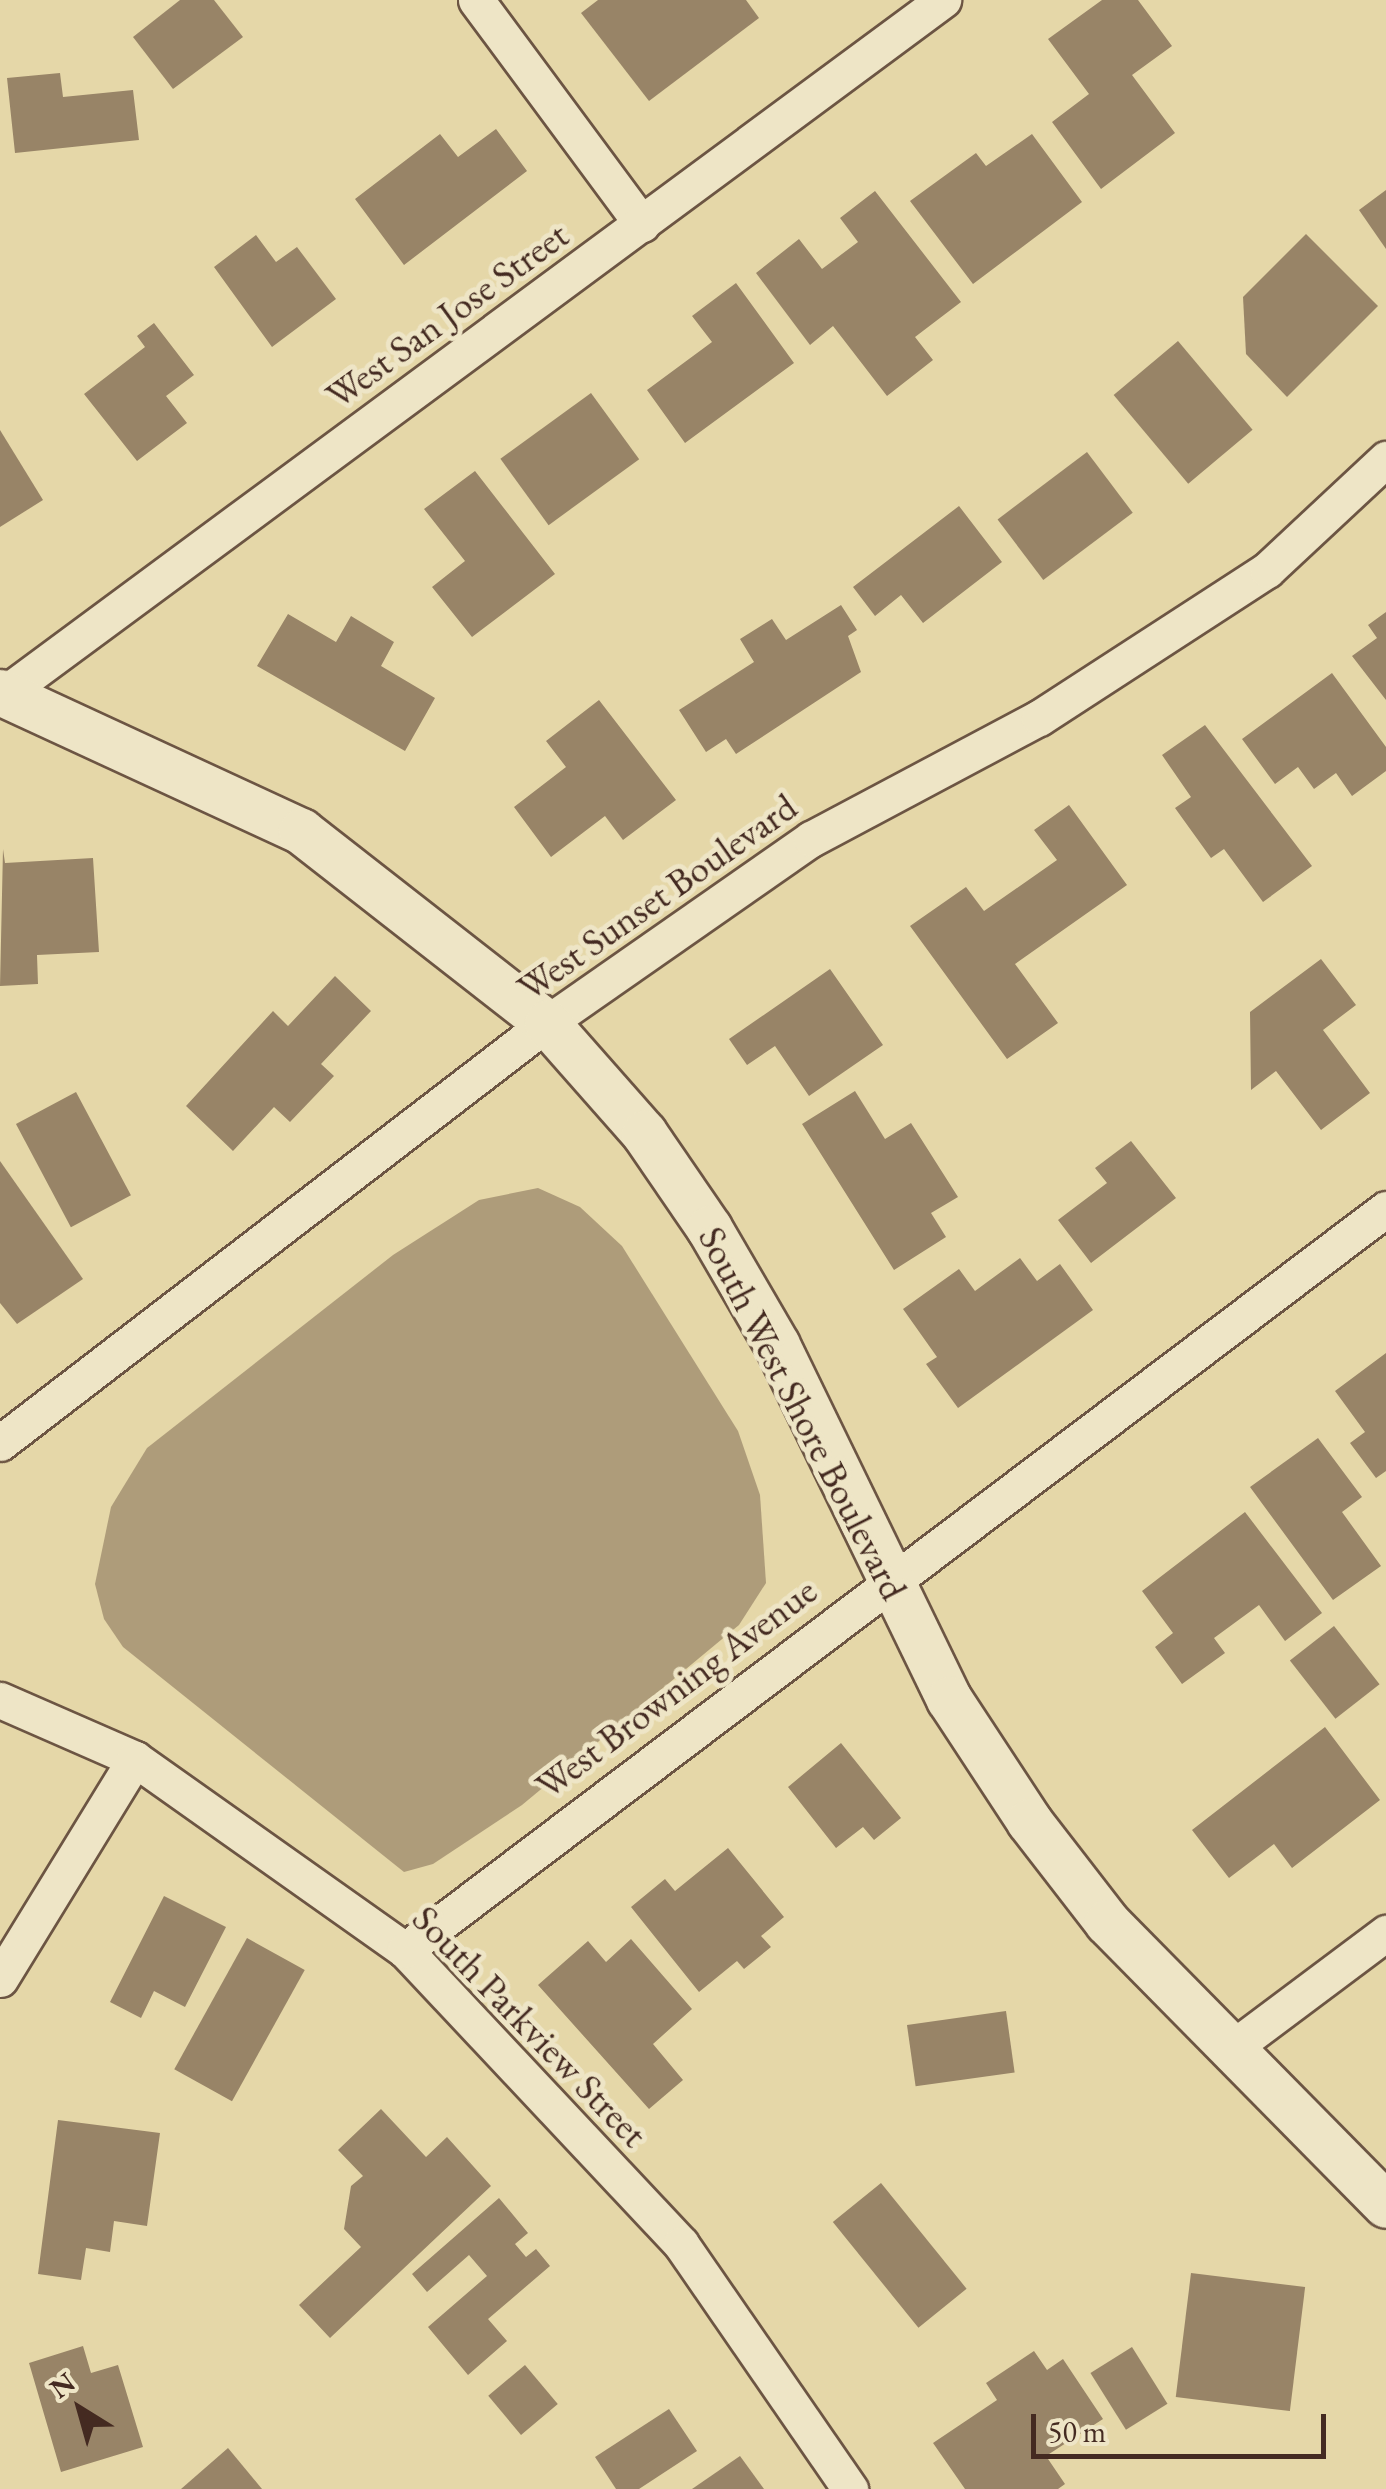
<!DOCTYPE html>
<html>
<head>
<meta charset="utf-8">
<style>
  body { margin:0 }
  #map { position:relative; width:1386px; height:2489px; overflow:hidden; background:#e5d7a8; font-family:"EB Garamond",serif }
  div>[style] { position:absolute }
  .water>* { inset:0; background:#ae9c7a }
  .building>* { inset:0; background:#988467; transform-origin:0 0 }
  .roads { filter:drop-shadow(2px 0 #6c5543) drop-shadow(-2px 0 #6c5543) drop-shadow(0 2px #6c5543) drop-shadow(0 -2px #6c5543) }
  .minor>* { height:35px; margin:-17.5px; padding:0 17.5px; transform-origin:17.5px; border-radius:17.5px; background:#eee5c6 }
  .tertiary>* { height:45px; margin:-22.5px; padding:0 22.5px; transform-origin:22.5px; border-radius:22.5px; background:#eee5c6 }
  span { translate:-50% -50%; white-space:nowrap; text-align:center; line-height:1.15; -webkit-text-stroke:10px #eee5c6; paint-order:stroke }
  .street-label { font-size:38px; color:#442a21 }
  .north { position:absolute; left:30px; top:2359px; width:100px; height:100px; -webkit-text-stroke:8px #eee5c6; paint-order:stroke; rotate:323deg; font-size:28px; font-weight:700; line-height:40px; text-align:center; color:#442a21 }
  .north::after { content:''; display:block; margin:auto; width:35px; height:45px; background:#442a21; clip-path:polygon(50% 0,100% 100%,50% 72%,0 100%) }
  .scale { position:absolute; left:1031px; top:2414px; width:295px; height:45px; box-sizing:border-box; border:5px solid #442a21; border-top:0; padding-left:12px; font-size:30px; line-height:35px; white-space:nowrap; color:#442a21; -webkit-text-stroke:8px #eee5c6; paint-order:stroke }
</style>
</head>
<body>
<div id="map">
  <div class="water">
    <div style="clip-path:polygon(538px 1188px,580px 1207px,622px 1246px,738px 1431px,760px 1495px,766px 1583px,739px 1625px,522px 1805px,433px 1864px,404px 1872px,123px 1647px,104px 1619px,95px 1584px,111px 1507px,147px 1448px,393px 1255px,479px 1200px)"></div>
  </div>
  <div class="building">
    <div style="clip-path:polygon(180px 0,214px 0,243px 37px,173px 89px,133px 37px)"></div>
    <div style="clip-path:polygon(598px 0,746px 0,759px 18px,649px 101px,581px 13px)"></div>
    <div style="clip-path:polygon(1102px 0,1138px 0,1172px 46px,1132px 75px,1175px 133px,1101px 189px,1052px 122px,1089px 94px,1048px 39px)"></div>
    <div style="clip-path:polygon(60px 73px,63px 97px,133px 90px,139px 140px,15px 153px,7px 78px)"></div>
    <div style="clip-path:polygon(496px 129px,527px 171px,404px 265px,355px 199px,440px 134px,458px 157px)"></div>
    <div style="clip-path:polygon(1032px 134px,1082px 202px,973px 284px,910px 201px,976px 153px,986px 166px)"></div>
    <div style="clip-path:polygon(1386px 190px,1386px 249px,1359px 210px)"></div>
    <div style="clip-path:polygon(875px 191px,961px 302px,915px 337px,933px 360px,887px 396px,833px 326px,810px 345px,756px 273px,799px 239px,822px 269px,858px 242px,840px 218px)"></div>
    <div style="clip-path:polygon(1306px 234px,1378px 306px,1287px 397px,1246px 354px,1243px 297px)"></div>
    <div style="clip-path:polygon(256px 235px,276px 262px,297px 247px,336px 299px,272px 347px,214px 267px)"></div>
    <div style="clip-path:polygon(736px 283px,794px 363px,685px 443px,647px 390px,712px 342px,692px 316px)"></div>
    <div style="clip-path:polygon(154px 323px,194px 375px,166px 396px,187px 423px,137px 461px,84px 394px,145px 347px,137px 336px)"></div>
    <div style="left:1178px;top:341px;width:116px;height:84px;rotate:50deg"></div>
    <div style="left:591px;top:393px;width:82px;height:112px;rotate:54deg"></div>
    <div style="clip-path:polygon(0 430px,43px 500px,0 527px)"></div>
    <div style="left:1087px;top:452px;width:76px;height:112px;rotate:53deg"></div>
    <div style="clip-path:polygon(475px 471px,555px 574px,472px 637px,432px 587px,465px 561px,424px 509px)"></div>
    <div style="clip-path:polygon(959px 506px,1002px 562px,923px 623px,901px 595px,875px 616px,853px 587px)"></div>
    <div style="clip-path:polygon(841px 605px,857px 630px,848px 636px,861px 672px,736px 754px,726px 739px,706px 752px,679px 710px,754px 662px,740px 639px,772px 619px,786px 640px)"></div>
    <div style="clip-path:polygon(1386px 612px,1386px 700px,1352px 656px,1377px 638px,1368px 625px)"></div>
    <div style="clip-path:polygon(288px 614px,336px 642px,351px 616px,394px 642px,381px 666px,435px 698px,405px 751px,257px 666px)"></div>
    <div style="clip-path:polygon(1332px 673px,1386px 747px,1386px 771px,1352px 796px,1336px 773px,1314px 789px,1298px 767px,1275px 784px,1242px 739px)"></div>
    <div style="clip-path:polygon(599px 700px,676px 800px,623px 840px,605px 816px,551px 857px,514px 807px,566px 767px,546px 741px)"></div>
    <div style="clip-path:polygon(1205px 725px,1312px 866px,1263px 902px,1224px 849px,1211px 858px,1175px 808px,1191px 797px,1162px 755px)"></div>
    <div style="clip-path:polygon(1069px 805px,1127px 885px,1015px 964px,1058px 1023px,1007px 1059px,910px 926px,966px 887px,984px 911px,1057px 860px,1034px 830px)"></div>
    <div style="clip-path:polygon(3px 849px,5px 863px,93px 858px,99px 952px,37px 955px,38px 984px,0 986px)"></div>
    <div style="clip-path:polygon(1321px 959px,1356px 1005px,1323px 1030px,1370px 1093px,1321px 1130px,1276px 1071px,1251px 1090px,1250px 1012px)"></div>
    <div style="clip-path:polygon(830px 969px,883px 1045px,809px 1096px,775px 1046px,747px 1065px,729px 1039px)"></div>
    <div style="clip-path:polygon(335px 976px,371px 1011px,321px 1064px,334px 1076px,290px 1122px,274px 1107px,233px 1151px,186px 1106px,273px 1011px,288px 1026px)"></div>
    <div style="clip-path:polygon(855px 1091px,885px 1139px,911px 1123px,958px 1197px,931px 1213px,946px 1237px,894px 1270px,802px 1124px)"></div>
    <div style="left:76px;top:1092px;width:117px;height:68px;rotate:62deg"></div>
    <div style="clip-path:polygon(1131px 1141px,1176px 1198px,1091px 1263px,1058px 1220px,1107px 1183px,1095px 1168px)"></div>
    <div style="clip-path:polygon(0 1161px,83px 1279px,17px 1324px,0 1303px)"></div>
    <div style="clip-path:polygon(1020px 1258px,1037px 1281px,1060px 1264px,1093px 1310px,958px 1408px,926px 1364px,937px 1357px,903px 1309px,959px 1269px,975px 1291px)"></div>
    <div style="clip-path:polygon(1386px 1353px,1386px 1471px,1376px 1478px,1350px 1443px,1365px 1432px,1335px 1391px)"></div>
    <div style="clip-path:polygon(1318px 1438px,1362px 1497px,1342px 1512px,1381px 1566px,1333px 1600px,1250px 1487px)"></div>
    <div style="clip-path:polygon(1245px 1512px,1322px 1613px,1285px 1641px,1259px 1605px,1214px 1638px,1225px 1653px,1182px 1684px,1155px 1647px,1173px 1633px,1142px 1591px)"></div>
    <div style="left:1334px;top:1626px;width:74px;height:56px;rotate:52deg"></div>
    <div style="clip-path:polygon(1325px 1727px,1380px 1800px,1292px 1868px,1274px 1844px,1229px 1878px,1192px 1830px)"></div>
    <div style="clip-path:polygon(841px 1743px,901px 1818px,874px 1840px,863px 1827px,836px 1848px,788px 1787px)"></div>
    <div style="clip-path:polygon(728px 1848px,784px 1917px,761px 1936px,771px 1947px,744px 1969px,737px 1961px,699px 1992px,631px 1907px,665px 1879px,675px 1891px)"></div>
    <div style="clip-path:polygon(164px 1896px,226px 1927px,185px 2007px,154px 1991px,141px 2018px,110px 2002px)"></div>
    <div style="left:247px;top:1938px;width:66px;height:150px;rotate:29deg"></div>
    <div style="clip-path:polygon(631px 1939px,692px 2009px,653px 2044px,683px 2080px,649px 2109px,538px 1985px,588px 1941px,606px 1962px)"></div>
    <div style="left:1006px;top:2011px;width:62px;height:100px;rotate:82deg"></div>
    <div style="clip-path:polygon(381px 2109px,426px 2157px,447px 2137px,491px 2186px,330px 2338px,299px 2305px,361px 2247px,344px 2229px,351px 2186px,363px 2176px,338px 2150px)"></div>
    <div style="clip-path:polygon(58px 2120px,160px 2133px,147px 2226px,114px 2221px,110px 2252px,86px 2248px,81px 2280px,38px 2274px)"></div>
    <div style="left:881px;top:2183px;width:136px;height:62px;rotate:51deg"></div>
    <div style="clip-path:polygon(499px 2198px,528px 2233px,515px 2244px,526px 2257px,536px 2249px,550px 2266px,488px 2319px,507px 2341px,468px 2375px,428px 2327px,487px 2276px,469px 2255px,427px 2292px,412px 2274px)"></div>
    <div style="left:1191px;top:2273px;width:115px;height:125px;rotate:7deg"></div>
    <div style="clip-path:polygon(83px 2346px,91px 2373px,118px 2365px,143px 2447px,61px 2472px,29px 2363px)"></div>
    <div style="left:1132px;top:2347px;width:67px;height:49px;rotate:58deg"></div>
    <div style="clip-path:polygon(1034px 2351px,1047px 2370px,1063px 2359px,1103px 2419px,1046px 2456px,1065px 2484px,1058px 2489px,965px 2489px,933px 2443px,997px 2400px,986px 2383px)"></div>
    <div style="left:525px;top:2365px;width:51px;height:48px;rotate:50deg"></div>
    <div style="clip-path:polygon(669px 2409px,697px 2451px,639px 2489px,616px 2489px,595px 2457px)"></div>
    <div style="clip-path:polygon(228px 2448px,262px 2489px,181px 2489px)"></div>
    <div style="clip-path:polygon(740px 2456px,764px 2489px,692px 2489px)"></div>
  </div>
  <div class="roads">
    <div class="minor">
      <div style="left:476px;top:0;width:279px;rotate:53.5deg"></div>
      <div style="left:0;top:697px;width:1173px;rotate:-36.47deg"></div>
      <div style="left:0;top:1443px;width:690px;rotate:-37.52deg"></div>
      <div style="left:547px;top:1023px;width:322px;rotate:-34.9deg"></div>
      <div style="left:811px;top:839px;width:258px;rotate:-28deg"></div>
      <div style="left:1039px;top:718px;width:272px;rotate:-33deg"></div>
      <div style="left:1267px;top:570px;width:163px;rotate:-43deg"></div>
      <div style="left:0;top:1700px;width:147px;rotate:23.6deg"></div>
      <div style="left:135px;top:1759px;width:331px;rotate:35.3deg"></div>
      <div style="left:405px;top:1950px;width:403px;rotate:46.8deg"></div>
      <div style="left:681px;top:2244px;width:298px;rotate:55.4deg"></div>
      <div style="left:405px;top:1950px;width:1229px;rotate:-37.07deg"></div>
      <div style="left:0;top:1979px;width:258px;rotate:-58.5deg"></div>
      <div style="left:1235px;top:2046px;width:189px;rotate:-36.8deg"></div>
    </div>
    <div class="tertiary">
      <div style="left:0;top:692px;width:332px;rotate:24.8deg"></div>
      <div style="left:301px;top:831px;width:312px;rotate:38deg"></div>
      <div style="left:547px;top:1023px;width:147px;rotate:48.6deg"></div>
      <div style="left:644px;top:1133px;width:115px;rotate:55.6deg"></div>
      <div style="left:709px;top:1228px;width:135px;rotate:59.8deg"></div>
      <div style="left:777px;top:1345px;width:394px;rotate:64.1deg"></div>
      <div style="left:949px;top:1699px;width:146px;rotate:56.7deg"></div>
      <div style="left:1029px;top:1821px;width:128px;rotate:52.3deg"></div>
      <div style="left:1107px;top:1922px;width:397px;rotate:45.4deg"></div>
    </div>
  </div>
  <div class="street-label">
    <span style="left:447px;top:315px;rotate:-36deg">West San Jose Street</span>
    <span style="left:657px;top:897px;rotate:-35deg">West Sunset Boulevard</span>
    <span style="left:803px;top:1413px;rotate:63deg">South West Shore Boulevard</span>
    <span style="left:676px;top:1688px;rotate:-37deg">West Browning Avenue</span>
    <span style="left:530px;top:2026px;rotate:46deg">South Parkview Street</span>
  </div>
  <div class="north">N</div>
  <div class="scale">50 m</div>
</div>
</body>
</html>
